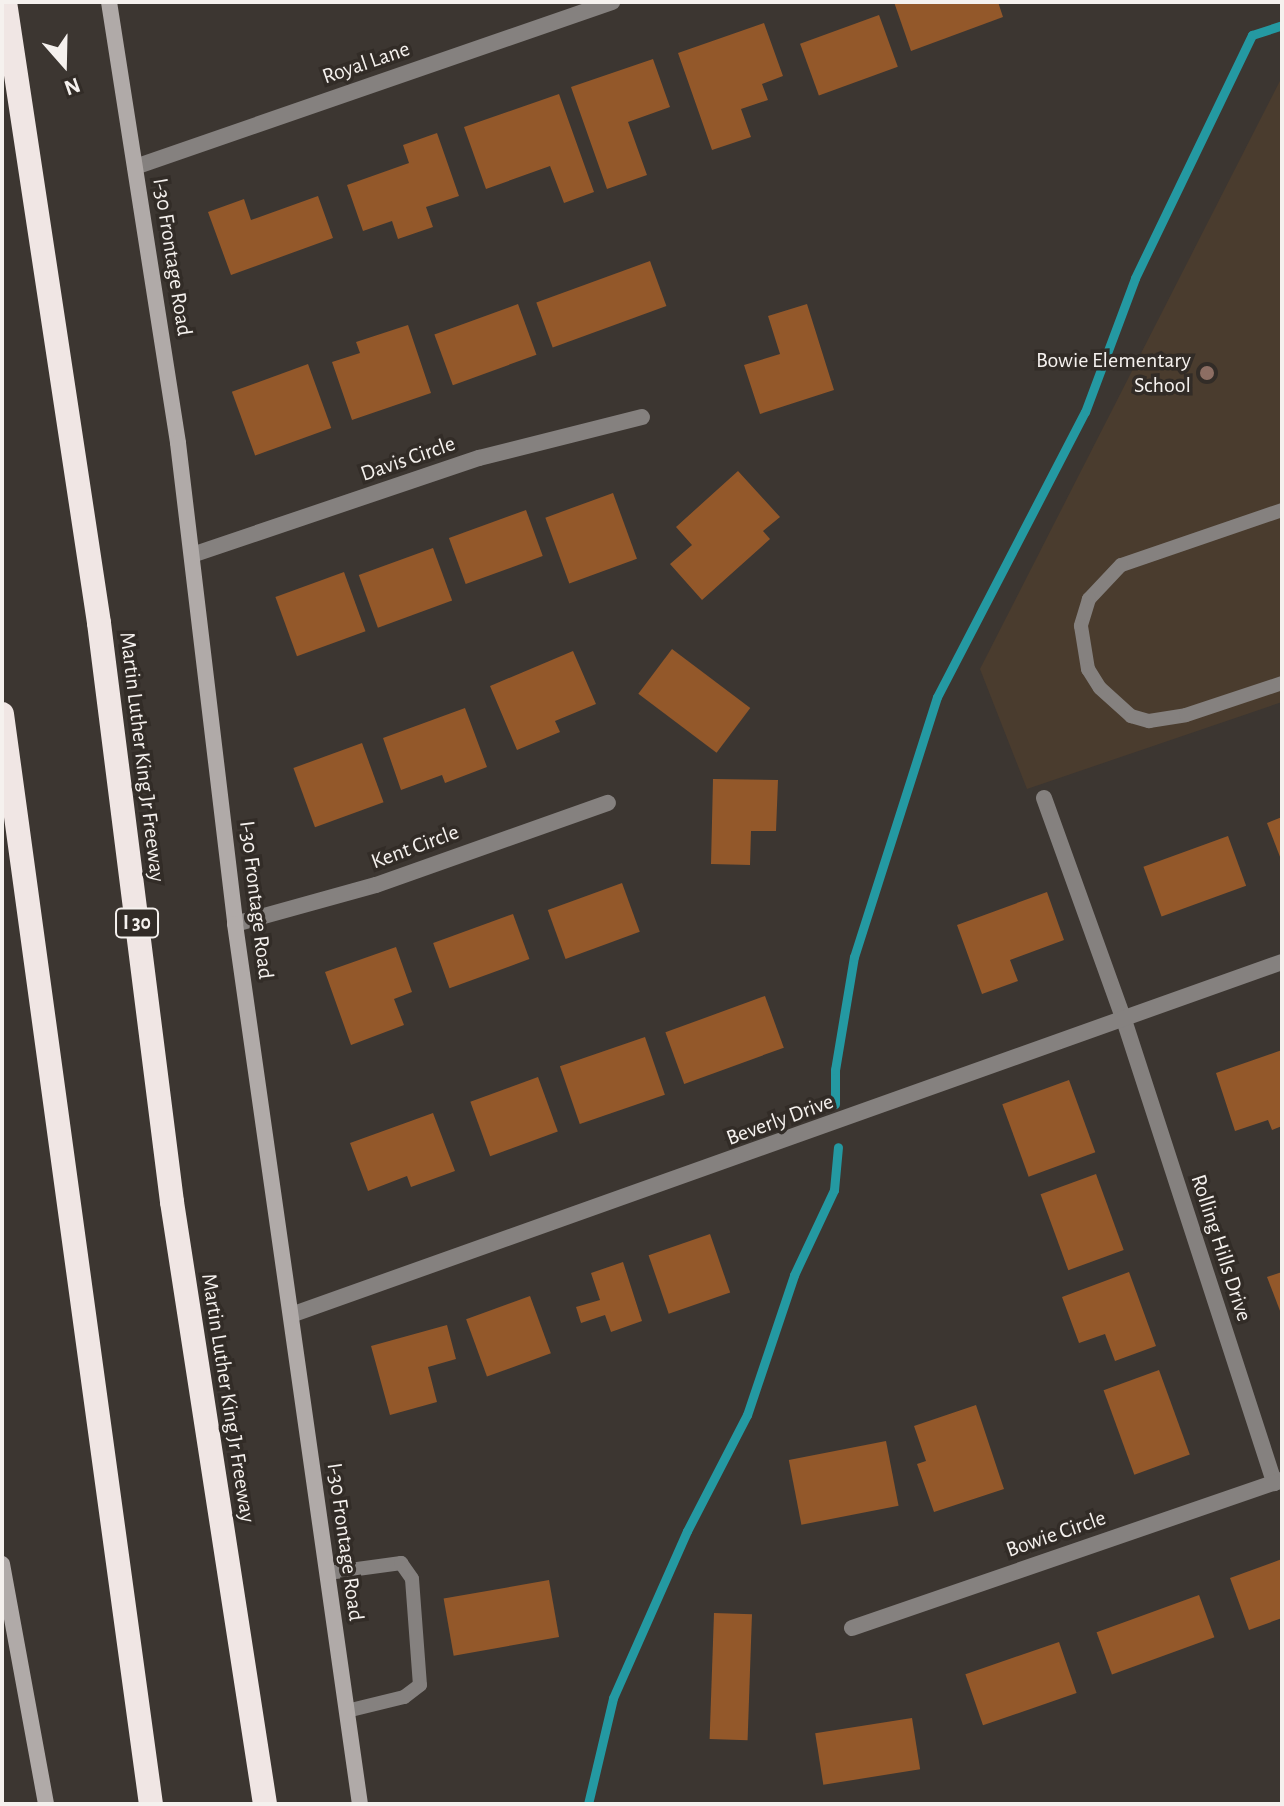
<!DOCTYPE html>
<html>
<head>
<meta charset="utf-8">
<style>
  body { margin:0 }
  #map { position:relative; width:1284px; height:1806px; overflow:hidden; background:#3c3631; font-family:"Alegreya Sans",sans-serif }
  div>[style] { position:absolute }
  .education>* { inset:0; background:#4a3c2e }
  .stream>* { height:9px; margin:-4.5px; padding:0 4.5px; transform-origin:4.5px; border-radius:4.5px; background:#2499a2 }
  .building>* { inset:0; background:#93582a; transform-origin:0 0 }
  .service>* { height:14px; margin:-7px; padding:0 7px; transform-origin:7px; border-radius:7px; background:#85817f }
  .minor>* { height:16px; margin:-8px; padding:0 8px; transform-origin:8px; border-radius:8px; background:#85817f }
  .secondary>* { height:16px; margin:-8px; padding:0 8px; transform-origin:8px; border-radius:8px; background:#b0aaa8 }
  .motorway>* { height:24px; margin:-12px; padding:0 12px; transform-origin:12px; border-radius:12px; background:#f0e6e4 }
  .dots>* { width:22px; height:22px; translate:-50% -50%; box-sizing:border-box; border:4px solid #322c27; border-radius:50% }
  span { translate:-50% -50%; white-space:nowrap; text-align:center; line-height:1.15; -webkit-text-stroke:7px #322c27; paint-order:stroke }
  .shield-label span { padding:2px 6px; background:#322c27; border:2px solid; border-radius:6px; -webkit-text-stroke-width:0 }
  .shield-label { font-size:20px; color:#f5f1ee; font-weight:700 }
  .street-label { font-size:22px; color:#f5f1ee }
  .poi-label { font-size:22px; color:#f5f1ee }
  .right { translate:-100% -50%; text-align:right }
  .frame { position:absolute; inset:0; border:4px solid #f5f1ee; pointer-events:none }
  .north { position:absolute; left:24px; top:24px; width:80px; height:80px; -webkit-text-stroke:6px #322c27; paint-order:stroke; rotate:160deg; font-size:22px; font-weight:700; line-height:32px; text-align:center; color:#f5f1ee }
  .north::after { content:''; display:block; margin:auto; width:28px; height:36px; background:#f5f1ee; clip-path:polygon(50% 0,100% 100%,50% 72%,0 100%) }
</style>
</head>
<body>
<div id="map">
  <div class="education">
    <div style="clip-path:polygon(1282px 77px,1282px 702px,1027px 789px,980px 669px)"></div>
  </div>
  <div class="stream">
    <div style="left:835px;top:1104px;width:34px;rotate:-90deg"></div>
    <div style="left:835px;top:1070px;width:115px;rotate:-80.5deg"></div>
    <div style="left:854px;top:957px;width:273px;rotate:-72.3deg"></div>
    <div style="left:937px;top:697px;width:321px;rotate:-62.6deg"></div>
    <div style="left:1085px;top:412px;width:143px;rotate:-69.5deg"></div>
    <div style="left:1135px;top:278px;width:270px;rotate:-64.3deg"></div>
    <div style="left:1252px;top:35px;width:32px;rotate:-18deg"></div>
    <div style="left:588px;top:1804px;width:109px;rotate:-76.7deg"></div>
    <div style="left:613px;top:1698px;width:183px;rotate:-66.1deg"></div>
    <div style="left:687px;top:1531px;width:131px;rotate:-62.7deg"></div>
    <div style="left:747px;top:1415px;width:148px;rotate:-71.4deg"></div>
    <div style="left:794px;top:1275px;width:94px;rotate:-64.8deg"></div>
    <div style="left:834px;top:1190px;width:43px;rotate:-84.7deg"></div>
  </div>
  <div class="building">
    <div style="clip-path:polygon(894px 2px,998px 2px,1003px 17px,911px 51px)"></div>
    <div style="left:879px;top:15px;width:55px;height:84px;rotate:70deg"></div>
    <div style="clip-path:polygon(764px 23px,783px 76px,762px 84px,768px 100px,741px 109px,751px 137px,712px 150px,678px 53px)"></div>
    <div style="clip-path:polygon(653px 59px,670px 107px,628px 122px,647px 175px,607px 189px,571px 87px)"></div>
    <div style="clip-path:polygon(559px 94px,594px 192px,564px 203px,550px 166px,486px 189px,464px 127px)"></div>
    <div style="clip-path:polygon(437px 133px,459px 196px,426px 207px,433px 227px,398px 239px,392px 221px,363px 231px,347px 185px,409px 163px,403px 145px)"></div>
    <div style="clip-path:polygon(318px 196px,333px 238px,231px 275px,208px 212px,244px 199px,251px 220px)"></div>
    <div style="left:650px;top:261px;width:48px;height:121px;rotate:70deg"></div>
    <div style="left:518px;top:304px;width:54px;height:89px;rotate:70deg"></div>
    <div style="clip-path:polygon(807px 304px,834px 390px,760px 414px,744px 365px,780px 354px,768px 316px)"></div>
    <div style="clip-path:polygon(408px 325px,431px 393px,352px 420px,332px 362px,360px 353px,356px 342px)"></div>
    <div style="left:308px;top:364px;width:68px;height:81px;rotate:70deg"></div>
    <div style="clip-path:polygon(738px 471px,780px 517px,763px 531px,770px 539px,702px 600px,670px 564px,692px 545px,676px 527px)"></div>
    <div style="left:613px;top:493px;width:70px;height:72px;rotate:70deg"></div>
    <div style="left:526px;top:510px;width:49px;height:82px;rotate:70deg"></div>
    <div style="left:433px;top:548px;width:56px;height:79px;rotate:70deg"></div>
    <div style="left:344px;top:572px;width:63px;height:73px;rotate:70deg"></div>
    <div style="left:672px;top:649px;width:98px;height:56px;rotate:37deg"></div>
    <div style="clip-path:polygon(573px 651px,596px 704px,555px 721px,560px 732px,517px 750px,490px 686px)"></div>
    <div style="clip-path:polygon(465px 708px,487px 767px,445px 783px,442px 775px,401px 790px,383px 738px)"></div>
    <div style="left:362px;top:743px;width:63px;height:73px;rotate:70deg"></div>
    <div style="clip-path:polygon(713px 779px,778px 780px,776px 831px,751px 831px,750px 865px,711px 864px)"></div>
    <div style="clip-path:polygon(1282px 817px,1282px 862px,1267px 823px)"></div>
    <div style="left:1228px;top:836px;width:53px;height:90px;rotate:70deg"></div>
    <div style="left:622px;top:883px;width:52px;height:79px;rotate:70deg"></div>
    <div style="clip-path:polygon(1047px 892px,1064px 940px,1010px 960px,1018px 981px,982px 994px,957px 925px)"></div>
    <div style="left:513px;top:914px;width:48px;height:85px;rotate:70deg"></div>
    <div style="clip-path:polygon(396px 947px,412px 992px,394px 999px,404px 1025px,351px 1045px,325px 972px)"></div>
    <div style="left:765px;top:996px;width:55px;height:106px;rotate:70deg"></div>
    <div style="left:645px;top:1037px;width:61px;height:90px;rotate:71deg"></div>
    <div style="clip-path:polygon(1282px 1050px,1282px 1126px,1272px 1130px,1268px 1120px,1235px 1131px,1216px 1073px)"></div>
    <div style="left:538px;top:1077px;width:58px;height:72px;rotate:70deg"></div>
    <div style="left:1069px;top:1080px;width:77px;height:71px;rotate:70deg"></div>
    <div style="clip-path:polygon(433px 1113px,455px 1171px,411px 1187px,407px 1176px,368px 1191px,350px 1143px)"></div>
    <div style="left:1096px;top:1174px;width:81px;height:59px;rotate:70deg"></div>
    <div style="left:710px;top:1234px;width:62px;height:65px;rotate:71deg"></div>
    <div style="clip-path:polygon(623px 1262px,642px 1321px,611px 1332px,605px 1315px,581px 1323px,576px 1307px,600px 1300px,591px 1273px)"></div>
    <div style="clip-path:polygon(1129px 1272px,1156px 1346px,1115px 1361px,1105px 1334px,1079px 1343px,1062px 1297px)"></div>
    <div style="clip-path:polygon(1282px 1272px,1282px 1316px,1267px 1277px)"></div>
    <div style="left:530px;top:1296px;width:61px;height:68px;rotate:70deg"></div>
    <div style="clip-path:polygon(447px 1325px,456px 1359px,428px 1367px,437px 1402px,390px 1415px,371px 1346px)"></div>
    <div style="left:1159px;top:1370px;width:90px;height:59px;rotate:70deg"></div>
    <div style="clip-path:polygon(976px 1405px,1004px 1489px,934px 1512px,917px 1464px,926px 1461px,914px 1426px)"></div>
    <div style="left:886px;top:1441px;width:66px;height:99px;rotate:79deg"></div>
    <div style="clip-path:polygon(1282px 1559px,1282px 1618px,1249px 1630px,1230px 1578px)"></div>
    <div style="left:549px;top:1580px;width:58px;height:107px;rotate:80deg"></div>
    <div style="left:1199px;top:1595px;width:45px;height:109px;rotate:70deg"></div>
    <div style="left:714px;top:1613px;width:38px;height:126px;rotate:2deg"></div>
    <div style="left:1059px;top:1642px;width:54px;height:99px;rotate:71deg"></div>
    <div style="left:912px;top:1718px;width:52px;height:98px;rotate:81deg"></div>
  </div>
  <div class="service">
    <div style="left:1282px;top:510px;width:170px;rotate:161.1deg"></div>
    <div style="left:1121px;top:565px;width:47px;rotate:133.3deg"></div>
    <div style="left:1089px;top:599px;width:28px;rotate:107deg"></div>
    <div style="left:1081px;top:626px;width:44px;rotate:80.8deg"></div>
    <div style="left:1088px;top:669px;width:22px;rotate:58deg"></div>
    <div style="left:1100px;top:688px;width:42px;rotate:42.1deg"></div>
    <div style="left:1131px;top:716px;width:19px;rotate:16deg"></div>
    <div style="left:1149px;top:721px;width:37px;rotate:-9deg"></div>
    <div style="left:1186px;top:715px;width:101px;rotate:-18.4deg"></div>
    <div style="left:328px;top:1573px;width:74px;rotate:-7.8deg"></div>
    <div style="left:401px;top:1563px;width:19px;rotate:55deg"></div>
    <div style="left:412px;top:1579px;width:106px;rotate:85.7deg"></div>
    <div style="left:420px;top:1685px;width:20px;rotate:143deg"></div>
    <div style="left:404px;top:1697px;width:59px;rotate:166.2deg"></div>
  </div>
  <div class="minor">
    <div style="left:135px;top:167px;width:505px;rotate:-19.08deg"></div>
    <div style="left:192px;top:555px;width:303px;rotate:-18.7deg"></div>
    <div style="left:479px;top:458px;width:168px;rotate:-14.1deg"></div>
    <div style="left:1044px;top:798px;width:236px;rotate:70.2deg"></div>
    <div style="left:1124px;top:1020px;width:487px;rotate:72deg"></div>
    <div style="left:1274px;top:1483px;width:9px;rotate:-21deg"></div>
    <div style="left:235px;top:924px;width:146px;rotate:-15.5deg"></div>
    <div style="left:376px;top:885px;width:246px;rotate:-19.5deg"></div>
    <div style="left:291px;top:1315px;width:1052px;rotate:-19.61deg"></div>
    <div style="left:852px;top:1628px;width:446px;rotate:-19deg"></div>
  </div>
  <div class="secondary">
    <div style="left:109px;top:2px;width:446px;rotate:81.1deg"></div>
    <div style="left:178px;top:443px;width:484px;rotate:83.2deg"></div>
    <div style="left:235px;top:924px;width:889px;rotate:81.92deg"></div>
    <div style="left:2px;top:1564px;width:244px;rotate:79.6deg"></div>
  </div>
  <div class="motorway">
    <div style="left:5px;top:2px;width:628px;rotate:81.39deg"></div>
    <div style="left:99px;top:623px;width:584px;rotate:82.81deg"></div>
    <div style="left:172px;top:1202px;width:609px;rotate:81.22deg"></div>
    <div style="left:2px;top:714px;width:1100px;rotate:82.22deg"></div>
  </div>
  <div class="dots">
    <div style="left:1207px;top:373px;background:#8d6e63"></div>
  </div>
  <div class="shield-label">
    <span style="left:137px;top:923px">I 30</span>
  </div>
  <div class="street-label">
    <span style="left:366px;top:63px;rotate:-19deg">Royal Lane</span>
    <span style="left:172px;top:257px;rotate:81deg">I-30 Frontage Road</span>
    <span style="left:408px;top:459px;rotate:-19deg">Davis Circle</span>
    <span style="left:142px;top:757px;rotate:83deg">Martin Luther King Jr Freeway</span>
    <span style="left:415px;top:847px;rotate:-20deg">Kent Circle</span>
    <span style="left:256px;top:900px;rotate:83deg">I-30 Frontage Road</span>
    <span style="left:780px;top:1120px;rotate:-20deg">Beverly Drive</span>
    <span style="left:1221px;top:1248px;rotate:72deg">Rolling Hills Drive</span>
    <span style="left:228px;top:1398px;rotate:81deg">Martin Luther King Jr Freeway</span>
    <span style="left:1056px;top:1534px;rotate:-19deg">Bowie Circle</span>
    <span style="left:345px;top:1542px;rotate:82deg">I-30 Frontage Road</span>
  </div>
  <div class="poi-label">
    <span class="right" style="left:1191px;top:373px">Bowie Elementary<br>School</span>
  </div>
  <div class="frame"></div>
  <div class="north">N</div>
</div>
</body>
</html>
